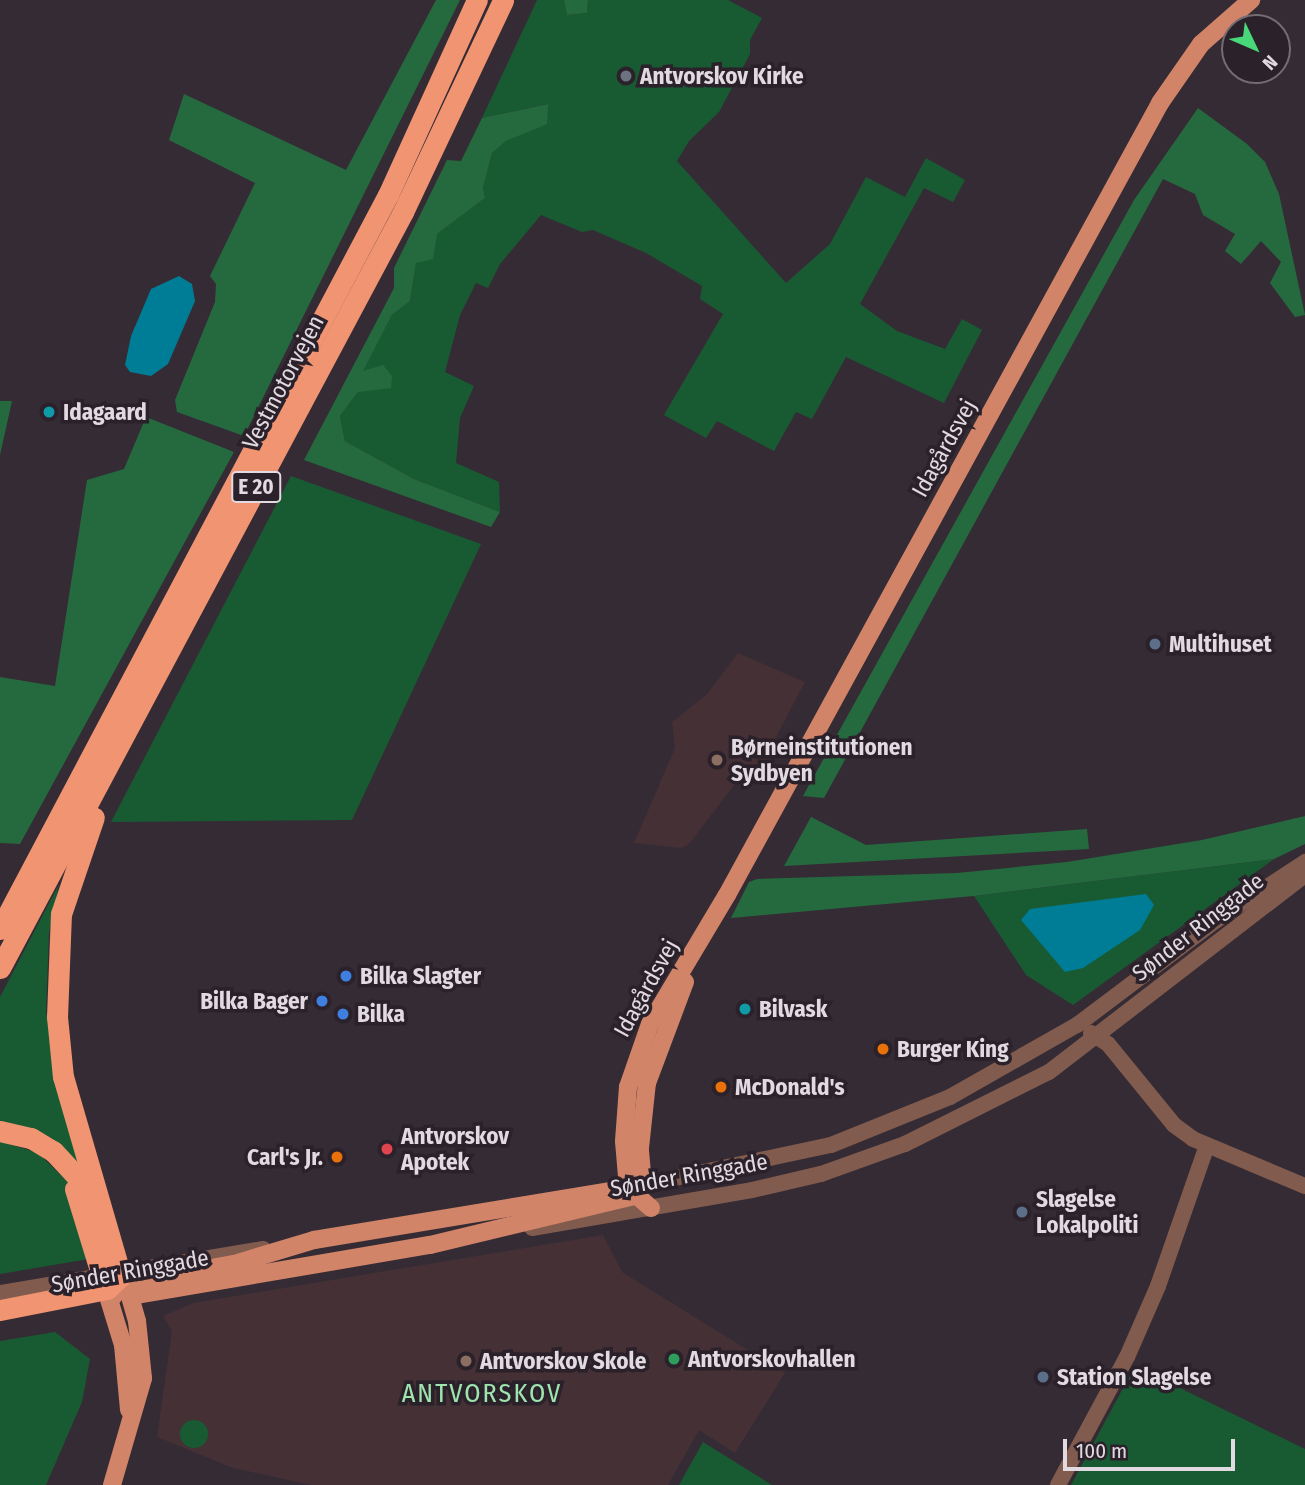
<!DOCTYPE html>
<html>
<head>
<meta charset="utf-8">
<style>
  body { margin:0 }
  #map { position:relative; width:1305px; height:1485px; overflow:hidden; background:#352b34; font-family:"Fira Sans Condensed",sans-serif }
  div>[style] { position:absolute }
  .education>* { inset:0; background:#443035 }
  .green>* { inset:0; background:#185b33 }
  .round { border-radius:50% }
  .forest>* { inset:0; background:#256a3f }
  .water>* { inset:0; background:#007d96 }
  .minor>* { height:16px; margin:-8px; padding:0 8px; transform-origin:8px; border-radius:8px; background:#815b4d }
  .major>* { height:18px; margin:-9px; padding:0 9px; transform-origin:9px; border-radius:9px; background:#d28468 }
  .highway>* { height:21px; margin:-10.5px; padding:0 10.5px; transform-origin:10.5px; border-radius:10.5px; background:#f19472 }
  .dots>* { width:19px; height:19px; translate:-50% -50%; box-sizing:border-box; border:4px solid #2b212a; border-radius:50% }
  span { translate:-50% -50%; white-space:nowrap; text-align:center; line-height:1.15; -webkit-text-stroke:7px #2b212a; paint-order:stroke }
  .shield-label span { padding:2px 5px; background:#2b212a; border:2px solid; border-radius:5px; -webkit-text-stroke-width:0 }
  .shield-label { font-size:21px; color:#e1dae0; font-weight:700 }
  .poi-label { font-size:23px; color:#e1dae0; font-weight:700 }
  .left { translate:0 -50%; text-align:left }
  .right { translate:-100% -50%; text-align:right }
  .street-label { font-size:23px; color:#e1dae0 }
  .quarter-label { font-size:26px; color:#9fe4af; letter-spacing:2px }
  .north { position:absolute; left:1221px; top:14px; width:70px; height:70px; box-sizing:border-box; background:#2b212a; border:2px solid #746b73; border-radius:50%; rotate:134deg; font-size:19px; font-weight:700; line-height:28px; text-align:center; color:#e1dae0 }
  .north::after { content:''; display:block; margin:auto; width:24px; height:32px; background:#48d779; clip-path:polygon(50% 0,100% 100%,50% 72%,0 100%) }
  .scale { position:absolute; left:1063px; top:1439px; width:172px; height:32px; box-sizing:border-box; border:4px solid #e1dae0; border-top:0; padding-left:9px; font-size:21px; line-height:24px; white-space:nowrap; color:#e1dae0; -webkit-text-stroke:5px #2b212a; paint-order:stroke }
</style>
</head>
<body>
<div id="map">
  <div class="education">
    <div style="clip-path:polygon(738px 653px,805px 682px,757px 773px,741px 776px,689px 844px,681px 848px,634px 843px,675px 748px,672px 722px,707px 694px)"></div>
    <div style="clip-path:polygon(603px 1235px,622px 1272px,785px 1373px,735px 1453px,699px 1430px,668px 1485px,311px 1485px,233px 1468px,157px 1437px,172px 1331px,163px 1316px,193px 1303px)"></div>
  </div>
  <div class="green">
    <div style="clip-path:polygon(537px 0,564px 0,567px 15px,587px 13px,588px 0,728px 0,762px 18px,750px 40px,750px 54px,719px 112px,689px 141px,677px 161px,786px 283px,830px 244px,866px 177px,905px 197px,926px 158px,965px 180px,953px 202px,924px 188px,860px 304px,897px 331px,945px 349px,962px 319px,982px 330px,944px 403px,846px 357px,812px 419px,796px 412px,774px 451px,717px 421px,706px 438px,664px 415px,723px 314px,700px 299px,702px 286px,646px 253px,593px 230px,582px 232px,541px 215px,500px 264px,488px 288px,476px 283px,460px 315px,445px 372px,474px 386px,460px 418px,456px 463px,499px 482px,500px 512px,414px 479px,345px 441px,340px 416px,358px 392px,362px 372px,392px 315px,410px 301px,416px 262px,437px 234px,485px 198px,483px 188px,492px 153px,506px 141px,547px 123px,547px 104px,482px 118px)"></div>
    <div style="clip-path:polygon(291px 476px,481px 544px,352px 820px,111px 822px)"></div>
    <div style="clip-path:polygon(1274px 859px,1073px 1005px,1026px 975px,974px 896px)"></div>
    <div style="clip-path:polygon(59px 884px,49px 933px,46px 1012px,89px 1188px,53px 1139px,34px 1129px,0 1124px,0 997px)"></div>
    <div style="clip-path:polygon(0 1141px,38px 1153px,68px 1182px,89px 1259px,0 1274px)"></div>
    <div style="clip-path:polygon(55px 1332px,90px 1359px,82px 1402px,46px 1485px,0 1485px,0 1341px)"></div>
    <div style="clip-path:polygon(1135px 1366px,1305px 1449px,1305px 1485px,1071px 1485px)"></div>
    <div class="round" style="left:180px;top:1420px;width:28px;height:28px"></div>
    <div style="clip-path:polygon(703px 1442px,772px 1485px,679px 1485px)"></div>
  </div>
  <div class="forest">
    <div style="clip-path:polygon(436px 0,460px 0,244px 436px,177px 412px,175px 400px,215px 302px,216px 284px,210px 276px,255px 183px,169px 140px,184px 94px,346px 170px)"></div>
    <div style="clip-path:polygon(564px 0,588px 0,587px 13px,567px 15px)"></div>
    <div style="clip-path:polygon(548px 104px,547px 124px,506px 141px,492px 153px,483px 188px,485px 198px,437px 234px,433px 259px,416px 263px,410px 301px,392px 315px,363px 371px,383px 365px,392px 376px,391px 388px,358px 392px,340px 416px,345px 441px,414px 479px,500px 512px,491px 527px,304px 460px,394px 288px,394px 268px,447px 160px,461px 161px,482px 118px)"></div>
    <div style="clip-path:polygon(1198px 108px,1247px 144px,1265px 162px,1279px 194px,1305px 315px,1295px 317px,1270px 283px,1281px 262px,1261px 241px,1241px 264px,1225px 251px,1235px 234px,1203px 215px,1195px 194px,1163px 179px,824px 798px,803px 796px,1134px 200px)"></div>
    <div style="clip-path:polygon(0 401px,12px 401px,0 455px)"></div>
    <div style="clip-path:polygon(146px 417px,234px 452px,20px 844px,0 843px,0 677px,55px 686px,87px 480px,124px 469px)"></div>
    <div style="clip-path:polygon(1305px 816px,1305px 844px,1274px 859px,974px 896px,731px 918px,749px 882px,757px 879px,957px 873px,1067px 862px,1202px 840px)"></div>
    <div style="clip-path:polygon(811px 817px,866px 845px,1087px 829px,1089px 849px,784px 866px)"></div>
  </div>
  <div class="water">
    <div style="clip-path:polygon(179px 276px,192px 284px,195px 301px,168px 364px,151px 376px,130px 372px,125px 365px,131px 336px,151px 289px)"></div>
    <div style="clip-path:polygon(1146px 894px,1154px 905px,1140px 930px,1083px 968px,1065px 972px,1021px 920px,1030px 909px)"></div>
  </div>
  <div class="minor">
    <div style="left:1091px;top:1033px;width:20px;rotate:33deg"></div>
    <div style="left:1108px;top:1044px;width:104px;rotate:50.8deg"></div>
    <div style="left:1174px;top:1125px;width:24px;rotate:36deg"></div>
    <div style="left:1193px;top:1139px;width:121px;rotate:22.8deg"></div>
    <div style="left:633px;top:1187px;width:202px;rotate:-12deg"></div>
    <div style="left:831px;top:1145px;width:128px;rotate:-22deg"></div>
    <div style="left:950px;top:1097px;width:146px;rotate:-29.6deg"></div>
    <div style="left:1077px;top:1025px;width:173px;rotate:-37deg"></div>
    <div style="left:1215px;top:921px;width:108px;rotate:-33.2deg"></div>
    <div style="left:532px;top:1228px;width:223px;rotate:-9.8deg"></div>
    <div style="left:752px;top:1190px;width:71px;rotate:-13.1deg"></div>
    <div style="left:821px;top:1174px;width:89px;rotate:-19.7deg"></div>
    <div style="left:905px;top:1144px;width:161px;rotate:-26.6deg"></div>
    <div style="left:1049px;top:1072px;width:323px;rotate:-37.6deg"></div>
    <div style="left:0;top:1293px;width:267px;rotate:-9.5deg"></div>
    <div style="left:1058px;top:1485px;width:145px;rotate:-61.7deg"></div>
    <div style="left:1127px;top:1357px;width:77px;rotate:-66.4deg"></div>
    <div style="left:1158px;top:1286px;width:149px;rotate:-70.8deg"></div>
  </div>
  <div class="major">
    <div style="left:651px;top:1208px;width:30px;rotate:-139deg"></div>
    <div style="left:628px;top:1188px;width:47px;rotate:-94.9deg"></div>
    <div style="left:624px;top:1141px;width:54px;rotate:-85.8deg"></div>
    <div style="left:628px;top:1087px;width:67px;rotate:-70.8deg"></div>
    <div style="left:650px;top:1024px;width:150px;rotate:-59.2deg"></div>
    <div style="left:727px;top:895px;width:903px;rotate:-61.33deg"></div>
    <div style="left:1160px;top:103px;width:72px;rotate:-55.2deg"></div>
    <div style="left:1201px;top:44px;width:67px;rotate:-41.3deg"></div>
    <div style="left:99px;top:1267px;width:82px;rotate:72.9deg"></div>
    <div style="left:123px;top:1345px;width:65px;rotate:84.7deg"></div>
    <div style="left:131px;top:1296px;width:303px;rotate:-9.7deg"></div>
    <div style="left:430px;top:1245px;width:210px;rotate:-13.5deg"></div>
    <div style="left:634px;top:1196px;width:14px;rotate:-51deg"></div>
    <div style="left:643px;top:1185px;width:37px;rotate:-95deg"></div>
    <div style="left:640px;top:1148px;width:65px;rotate:-83.9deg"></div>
    <div style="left:647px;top:1083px;width:108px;rotate:-69.4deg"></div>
    <div style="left:111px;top:1299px;width:14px;rotate:-51deg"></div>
    <div style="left:120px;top:1288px;width:16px;rotate:-22deg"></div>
    <div style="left:135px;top:1282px;width:101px;rotate:-10.3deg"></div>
    <div style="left:234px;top:1264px;width:84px;rotate:-16.7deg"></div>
    <div style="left:314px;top:1240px;width:318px;rotate:-9.4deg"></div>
    <div style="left:112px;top:1485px;width:111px;rotate:-73.8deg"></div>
    <div style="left:143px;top:1378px;width:57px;rotate:-96deg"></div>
    <div style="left:137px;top:1321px;width:37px;rotate:-106deg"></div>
  </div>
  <div class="highway">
    <div style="left:0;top:929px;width:830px;rotate:-62.14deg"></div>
    <div style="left:388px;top:195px;width:214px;rotate:-65.5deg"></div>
    <div style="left:0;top:968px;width:857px;rotate:-61.94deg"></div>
    <div style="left:403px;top:212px;width:234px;rotate:-64.7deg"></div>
    <div style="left:0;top:1131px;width:32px;rotate:13deg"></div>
    <div style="left:31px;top:1138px;width:26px;rotate:31deg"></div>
    <div style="left:53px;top:1151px;width:38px;rotate:47deg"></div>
    <div style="left:79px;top:1179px;width:25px;rotate:67deg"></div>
    <div style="left:75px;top:1189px;width:82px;rotate:72.9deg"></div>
    <div style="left:0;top:1310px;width:109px;rotate:-11.1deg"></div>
    <div style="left:107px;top:1289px;width:19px;rotate:-43deg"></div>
    <div style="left:121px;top:1276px;width:207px;rotate:-106.2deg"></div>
    <div style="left:63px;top:1077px;width:60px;rotate:-95.7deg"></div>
    <div style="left:57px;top:1017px;width:103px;rotate:-87.8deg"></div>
    <div style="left:61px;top:914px;width:102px;rotate:-71.2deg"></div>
  </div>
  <div class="dots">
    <div style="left:626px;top:76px;background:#6b7280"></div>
    <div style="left:49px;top:412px;background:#0f9aa8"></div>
    <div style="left:1155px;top:644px;background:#5c6f8a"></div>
    <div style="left:717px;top:760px;background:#8d6e63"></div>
    <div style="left:346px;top:976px;background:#3f7fe0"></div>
    <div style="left:322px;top:1001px;background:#3f7fe0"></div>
    <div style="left:745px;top:1009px;background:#0f9aa8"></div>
    <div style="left:343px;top:1014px;background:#3f7fe0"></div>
    <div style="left:883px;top:1049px;background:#e8710a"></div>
    <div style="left:721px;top:1087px;background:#e8710a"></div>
    <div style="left:387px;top:1149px;background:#e0444e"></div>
    <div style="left:337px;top:1157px;background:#e8710a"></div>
    <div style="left:1022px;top:1212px;background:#5c6f8a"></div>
    <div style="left:674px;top:1359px;background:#2e9e5b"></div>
    <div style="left:466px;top:1361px;background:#8d6e63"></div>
    <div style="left:1043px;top:1377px;background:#5c6f8a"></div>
  </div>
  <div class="shield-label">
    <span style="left:256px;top:487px">E 20</span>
  </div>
  <div class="poi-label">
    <span class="left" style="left:640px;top:76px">Antvorskov Kirke</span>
    <span class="left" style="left:63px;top:412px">Idagaard</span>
    <span class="left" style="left:1169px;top:644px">Multihuset</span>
    <span class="left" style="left:731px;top:760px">Børneinstitutionen<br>Sydbyen</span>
    <span class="left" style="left:360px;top:976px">Bilka Slagter</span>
    <span class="right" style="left:308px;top:1001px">Bilka Bager</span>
    <span class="left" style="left:759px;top:1009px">Bilvask</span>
    <span class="left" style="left:357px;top:1014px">Bilka</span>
    <span class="left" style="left:897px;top:1049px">Burger King</span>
    <span class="left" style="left:735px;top:1087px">McDonald's</span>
    <span class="left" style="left:401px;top:1149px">Antvorskov<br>Apotek</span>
    <span class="right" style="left:323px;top:1157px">Carl's Jr.</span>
    <span class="left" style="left:1036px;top:1212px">Slagelse<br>Lokalpoliti</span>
    <span class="left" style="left:688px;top:1359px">Antvorskovhallen</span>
    <span class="left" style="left:480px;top:1361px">Antvorskov Skole</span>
    <span class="left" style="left:1057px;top:1377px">Station Slagelse</span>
  </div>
  <div class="street-label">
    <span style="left:283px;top:382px;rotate:-62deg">Vestmotorvejen</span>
    <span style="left:944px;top:448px;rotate:-61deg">Idagårdsvej</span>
    <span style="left:1198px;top:927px;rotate:-38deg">Sønder Ringgade</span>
    <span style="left:646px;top:988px;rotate:-61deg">Idagårdsvej</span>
    <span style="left:689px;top:1175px;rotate:-10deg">Sønder Ringgade</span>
    <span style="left:130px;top:1271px;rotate:-10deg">Sønder Ringgade</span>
  </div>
  <div class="quarter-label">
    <span style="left:482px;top:1394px">ANTVORSKOV</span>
  </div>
  <div class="north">N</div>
  <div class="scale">100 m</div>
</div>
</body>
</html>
